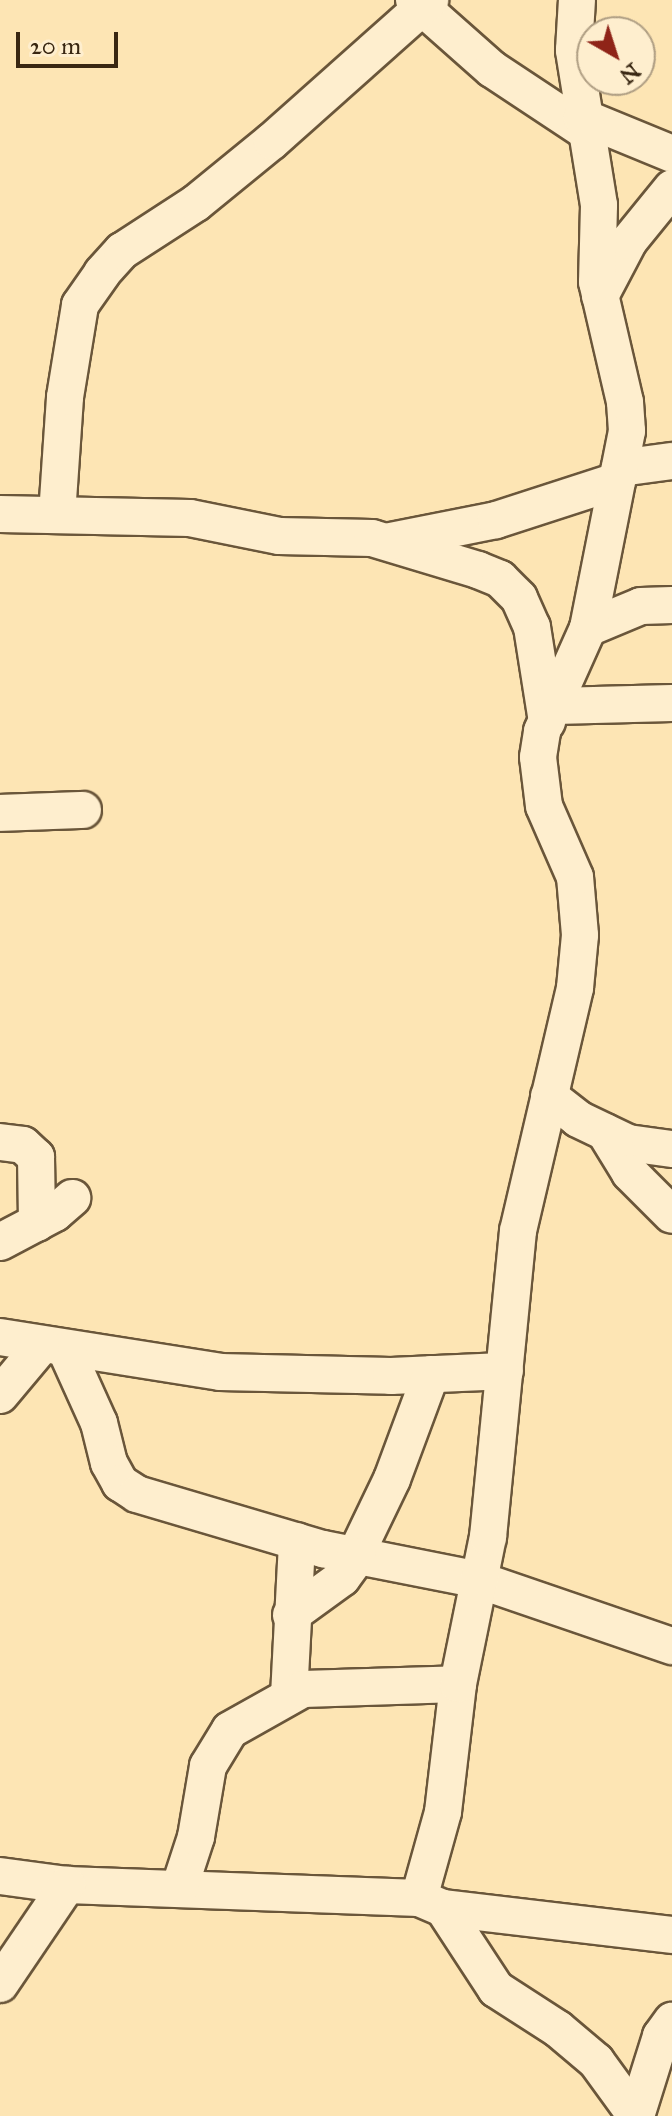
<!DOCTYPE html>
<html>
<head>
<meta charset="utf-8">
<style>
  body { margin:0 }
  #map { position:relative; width:672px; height:2116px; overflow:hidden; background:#fde5b4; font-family:"IM FELL Great Primer",serif }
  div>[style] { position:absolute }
  .roads { filter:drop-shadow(2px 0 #6a563a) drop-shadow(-2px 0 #6a563a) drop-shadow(0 2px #6a563a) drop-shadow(0 -2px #6a563a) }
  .minor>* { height:36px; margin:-18px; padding:0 18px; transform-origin:18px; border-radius:18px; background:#feeece }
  span { translate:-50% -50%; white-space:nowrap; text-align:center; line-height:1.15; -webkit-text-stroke:6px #feeece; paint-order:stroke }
  .north { position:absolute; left:576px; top:16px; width:80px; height:80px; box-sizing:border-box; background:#feeece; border:2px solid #af9e83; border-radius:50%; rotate:141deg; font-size:22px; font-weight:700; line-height:32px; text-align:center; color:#392712 }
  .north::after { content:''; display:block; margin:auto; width:28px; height:36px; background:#8f2418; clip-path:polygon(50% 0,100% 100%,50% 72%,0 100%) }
  .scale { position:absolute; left:16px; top:32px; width:102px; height:36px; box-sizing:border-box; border:4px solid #392712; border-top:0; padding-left:10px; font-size:24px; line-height:28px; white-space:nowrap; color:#392712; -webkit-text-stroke:6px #feeece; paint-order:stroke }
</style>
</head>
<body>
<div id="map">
  <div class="roads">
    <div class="minor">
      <div style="left:414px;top:0;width:104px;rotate:41.5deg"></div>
      <div style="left:492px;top:69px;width:110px;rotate:33.5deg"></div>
      <div style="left:582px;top:117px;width:97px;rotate:22.3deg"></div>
      <div style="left:600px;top:296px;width:62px;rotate:-62.2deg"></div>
      <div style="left:629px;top:241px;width:68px;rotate:-50.9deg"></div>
      <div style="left:620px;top:468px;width:52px;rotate:-7.7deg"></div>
      <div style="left:0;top:514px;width:190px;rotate:1.2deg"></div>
      <div style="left:190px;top:518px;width:91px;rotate:11.4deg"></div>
      <div style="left:279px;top:536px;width:93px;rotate:1.2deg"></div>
      <div style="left:372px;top:538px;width:111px;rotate:16.8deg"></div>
      <div style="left:478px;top:570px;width:24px;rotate:22deg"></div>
      <div style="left:500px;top:579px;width:27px;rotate:45deg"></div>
      <div style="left:519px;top:598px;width:32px;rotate:66deg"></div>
      <div style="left:532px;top:627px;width:96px;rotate:81deg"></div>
      <div style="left:57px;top:515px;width:118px;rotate:-86.1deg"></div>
      <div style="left:65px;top:397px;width:93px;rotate:-80.7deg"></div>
      <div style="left:80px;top:305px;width:39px;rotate:-55deg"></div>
      <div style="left:102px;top:273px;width:30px;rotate:-48deg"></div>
      <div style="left:122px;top:251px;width:88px;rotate:-33deg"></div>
      <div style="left:196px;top:203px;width:98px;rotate:-39.2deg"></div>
      <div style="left:272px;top:141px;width:212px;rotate:-41.7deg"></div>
      <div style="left:391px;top:541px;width:107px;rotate:-11.3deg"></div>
      <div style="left:496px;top:520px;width:127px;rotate:-17.9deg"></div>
      <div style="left:588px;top:628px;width:57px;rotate:-22.5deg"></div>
      <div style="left:641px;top:606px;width:31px;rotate:-2deg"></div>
      <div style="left:555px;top:706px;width:117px;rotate:-1.5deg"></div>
      <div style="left:0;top:813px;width:83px;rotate:-2.1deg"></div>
      <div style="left:549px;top:1096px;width:37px;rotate:38deg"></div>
      <div style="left:578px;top:1119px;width:55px;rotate:25.6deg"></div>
      <div style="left:628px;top:1143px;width:44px;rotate:7.8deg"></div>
      <div style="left:605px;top:1132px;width:48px;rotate:58.6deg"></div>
      <div style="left:630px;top:1173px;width:59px;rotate:45deg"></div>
      <div style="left:0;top:1142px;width:23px;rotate:7deg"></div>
      <div style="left:23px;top:1145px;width:18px;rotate:43deg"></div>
      <div style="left:36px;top:1157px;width:66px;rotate:89.1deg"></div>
      <div style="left:0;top:1242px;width:62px;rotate:-27.8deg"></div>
      <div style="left:55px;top:1213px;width:23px;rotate:-41deg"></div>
      <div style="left:0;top:1337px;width:223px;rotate:9deg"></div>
      <div style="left:220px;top:1372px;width:171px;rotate:1.3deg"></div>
      <div style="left:391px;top:1376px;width:114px;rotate:-2.5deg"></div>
      <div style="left:66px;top:1350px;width:80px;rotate:65.7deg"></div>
      <div style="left:99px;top:1423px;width:41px;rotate:76deg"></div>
      <div style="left:109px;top:1463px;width:23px;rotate:61deg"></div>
      <div style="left:120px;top:1483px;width:20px;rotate:33deg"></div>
      <div style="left:137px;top:1494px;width:194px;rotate:16.5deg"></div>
      <div style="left:323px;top:1549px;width:159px;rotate:11.2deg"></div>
      <div style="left:479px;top:1580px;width:204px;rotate:18.9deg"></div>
      <div style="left:0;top:1395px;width:64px;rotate:-50.1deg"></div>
      <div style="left:355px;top:1556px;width:85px;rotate:-64.3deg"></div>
      <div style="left:392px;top:1479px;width:112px;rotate:-69.6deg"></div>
      <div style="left:291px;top:1615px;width:63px;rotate:-36deg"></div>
      <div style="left:342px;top:1578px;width:27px;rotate:-54deg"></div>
      <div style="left:289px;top:1696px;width:155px;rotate:-87deg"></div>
      <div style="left:0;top:1876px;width:68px;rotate:7.7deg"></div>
      <div style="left:67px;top:1885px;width:352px;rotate:2.1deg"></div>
      <div style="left:419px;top:1898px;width:26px;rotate:23deg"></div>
      <div style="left:443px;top:1908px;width:231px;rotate:6.7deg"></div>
      <div style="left:179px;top:1889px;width:55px;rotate:-71.9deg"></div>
      <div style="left:196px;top:1837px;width:72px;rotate:-80.4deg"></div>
      <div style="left:208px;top:1766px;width:42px;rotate:-58.6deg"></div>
      <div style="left:230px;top:1730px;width:84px;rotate:-29.3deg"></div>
      <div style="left:303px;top:1689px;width:155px;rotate:-1.8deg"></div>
      <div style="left:419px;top:1898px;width:89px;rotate:-74.4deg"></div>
      <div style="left:443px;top:1812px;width:129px;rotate:-83.3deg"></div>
      <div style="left:458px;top:1684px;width:150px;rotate:-78.5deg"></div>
      <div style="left:488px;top:1537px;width:307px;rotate:-84.4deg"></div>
      <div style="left:518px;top:1231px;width:250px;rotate:-76.8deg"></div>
      <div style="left:575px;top:988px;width:53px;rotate:-84.6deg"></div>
      <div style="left:580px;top:935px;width:58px;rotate:-94.9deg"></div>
      <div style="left:575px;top:877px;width:77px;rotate:-113.6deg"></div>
      <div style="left:544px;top:806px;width:49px;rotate:-97deg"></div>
      <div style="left:538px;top:757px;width:26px;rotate:-81deg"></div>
      <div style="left:542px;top:731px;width:113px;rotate:-65.9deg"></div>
      <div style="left:588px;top:628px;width:201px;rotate:-78.8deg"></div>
      <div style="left:627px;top:431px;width:29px;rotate:-94deg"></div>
      <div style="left:625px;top:402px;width:123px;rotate:-103.1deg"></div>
      <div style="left:597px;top:282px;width:77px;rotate:-88.5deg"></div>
      <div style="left:599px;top:205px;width:157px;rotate:-99.2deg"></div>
      <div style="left:574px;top:50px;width:50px;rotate:-86.6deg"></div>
      <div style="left:443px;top:1908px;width:97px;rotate:56.8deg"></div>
      <div style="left:496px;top:1989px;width:74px;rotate:32.8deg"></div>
      <div style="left:558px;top:2029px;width:50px;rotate:40.1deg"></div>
      <div style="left:596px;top:2061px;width:68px;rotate:54deg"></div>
      <div style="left:0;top:1984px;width:120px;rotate:-55.9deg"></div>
      <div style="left:636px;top:2116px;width:84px;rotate:-72.6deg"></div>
      <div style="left:661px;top:2036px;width:19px;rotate:-54deg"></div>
    </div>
  </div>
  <div class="north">N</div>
  <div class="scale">20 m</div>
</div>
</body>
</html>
